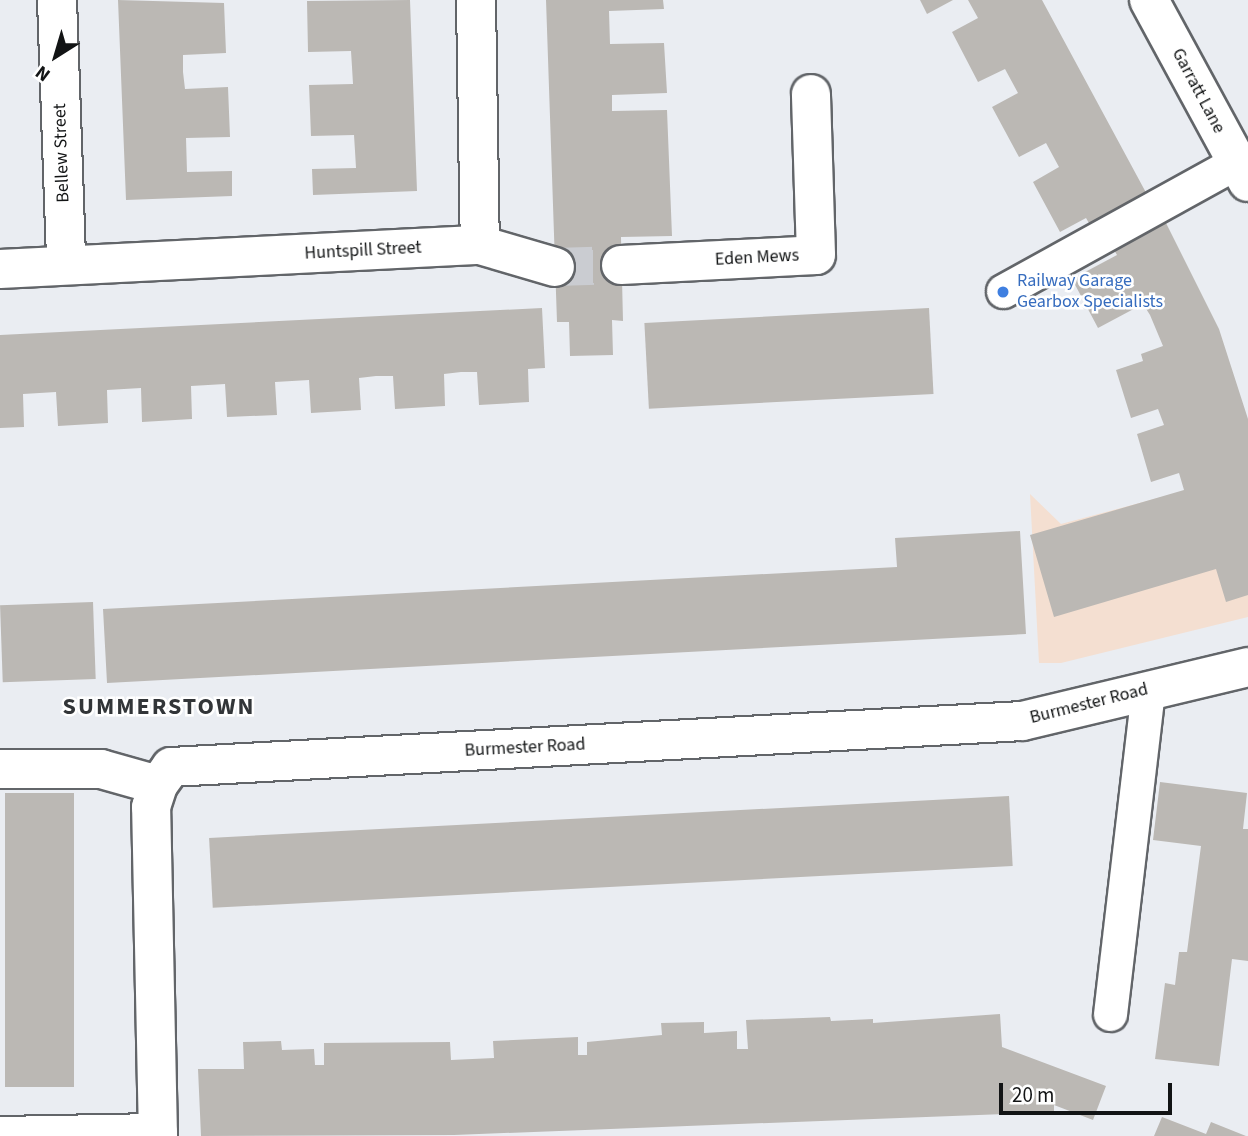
<!DOCTYPE html>
<html>
<head>
<meta charset="utf-8">
<style>
  body { margin:0 }
  #map { position:relative; width:1248px; height:1136px; overflow:hidden; background:#eaedf2; font-family:"Source Sans 3",sans-serif }
  div>[style] { position:absolute }
  .commercial>* { inset:0; background:#f4dfd1 }
  .building>* { inset:0; background:#bbb8b4; transform-origin:0 0 }
  .minor-tunnel>* { height:38px; margin-top:-19px; transform-origin:0; background:repeating-linear-gradient(90deg,#caccd1 0 38px,transparent 0 57px) }
  .roads { filter:drop-shadow(2px 0 #626569) drop-shadow(-2px 0 #626569) drop-shadow(0 2px #626569) drop-shadow(0 -2px #626569) }
  .service>* { height:33px; margin:-16.5px; padding:0 16.5px; transform-origin:16.5px; border-radius:16.5px; background:#fff }
  .minor>* { height:38px; margin:-19px; padding:0 19px; transform-origin:19px; border-radius:19px; background:#fff }
  .primary>* { height:38px; margin:-19px; padding:0 19px; transform-origin:19px; border-radius:19px; background:#fff }
  .dots>* { width:19px; height:19px; translate:-50% -50%; box-sizing:border-box; border:4px solid #fff; border-radius:50% }
  span { translate:-50% -50%; white-space:nowrap; text-align:center; line-height:1.15; -webkit-text-stroke:5px #fff; paint-order:stroke }
  .street-label { font-size:18px; color:#121415 }
  .shop-label { font-size:18px; color:#366cbe }
  .left { translate:0 -50%; text-align:left }
  .district-label { font-size:24px; color:#323538; font-weight:700; letter-spacing:2px }
  .north { position:absolute; left:21px; top:21px; width:70px; height:70px; -webkit-text-stroke:5px #fff; paint-order:stroke; rotate:217deg; font-size:19px; font-weight:700; line-height:28px; text-align:center; color:#121415 }
  .north::after { content:''; display:block; margin:auto; width:24px; height:32px; background:#121415; clip-path:polygon(50% 0,100% 100%,50% 72%,0 100%) }
  .scale { position:absolute; left:999px; top:1083px; width:173px; height:32px; box-sizing:border-box; border:4px solid #121415; border-top:0; padding-left:9px; font-size:21px; line-height:24px; white-space:nowrap; color:#121415; -webkit-text-stroke:5px #fff; paint-order:stroke }
</style>
</head>
<body>
<div id="map">
  <div class="commercial">
    <div style="clip-path:polygon(1248px 474px,1248px 617px,1061px 663px,1039px 663px,1030px 494px,1061px 524px)"></div>
  </div>
  <div class="building">
    <div style="clip-path:polygon(118px 0,224px 3px,226px 53px,183px 55px,183px 72px,185px 89px,228px 87px,230px 137px,186px 138px,187px 172px,232px 171px,232px 196px,126px 200px)"></div>
    <div style="clip-path:polygon(410px 0,417px 191px,313px 195px,312px 169px,356px 168px,355px 151px,354px 135px,311px 136px,309px 85px,353px 84px,352px 67px,351px 51px,308px 52px,307px 1px)"></div>
    <div style="clip-path:polygon(546px 0,663px 0,664px 9px,609px 11px,610px 44px,664px 43px,667px 93px,612px 95px,612px 111px,667px 110px,672px 236px,621px 237px,623px 321px,612px 320px,613px 355px,570px 356px,569px 322px,557px 322px)"></div>
    <div style="clip-path:polygon(920px 0,953px 0,927px 14px)"></div>
    <div style="clip-path:polygon(968px 0,1042px 0,1150px 200px,1093px 230px,1086px 218px,1060px 232px,1033px 182px,1059px 167px,1046px 143px,1019px 157px,992px 107px,1018px 93px,1005px 69px,978px 82px,952px 32px,978px 18px)"></div>
    <div style="clip-path:polygon(1162px 215px,1219px 329px,1248px 419px,1248px 595px,1226px 602px,1216px 569px,1054px 617px,1030px 535px,1184px 490px,1179px 473px,1151px 482px,1137px 434px,1164px 425px,1158px 409px,1131px 418px,1116px 370px,1143px 361px,1141px 354px,1163px 346px,1150px 315px,1143px 304px,1098px 328px,1072px 279px,1117px 255px,1110px 243px)"></div>
    <div style="clip-path:polygon(542px 308px,545px 368px,528px 369px,529px 402px,479px 405px,477px 372px,461px 372px,444px 374px,445px 406px,395px 409px,393px 376px,376px 376px,359px 378px,361px 410px,311px 413px,309px 380px,275px 382px,277px 415px,227px 417px,225px 384px,191px 386px,192px 419px,142px 422px,141px 388px,107px 390px,108px 423px,58px 426px,56px 392px,23px 394px,24px 427px,0 428px,0 335px)"></div>
    <div style="left:929px;top:308px;width:86px;height:285px;rotate:87deg"></div>
    <div style="clip-path:polygon(1020px 531px,1026px 634px,107px 683px,103px 609px,897px 567px,895px 538px)"></div>
    <div style="left:93px;top:602px;width:77px;height:93px;rotate:88deg"></div>
    <div style="clip-path:polygon(1160px 782px,1247px 793px,1243px 829px,1248px 829px,1248px 961px,1232px 959px,1219px 1066px,1155px 1059px,1165px 983px,1175px 985px,1179px 952px,1187px 952px,1201px 846px,1153px 840px)"></div>
    <div style="left:5px;top:793px;width:69px;height:294px"></div>
    <div style="left:1009px;top:796px;width:70px;height:801px;rotate:87deg"></div>
    <div style="clip-path:polygon(1000px 1014px,1002px 1047px,1106px 1086px,1093px 1120px,1054px 1105px,1054px 1112px,454px 1135px,201px 1136px,198px 1069px,244px 1069px,243px 1042px,281px 1041px,282px 1050px,314px 1049px,315px 1065px,324px 1065px,324px 1043px,450px 1042px,451px 1060px,494px 1058px,493px 1041px,578px 1037px,578px 1055px,587px 1055px,587px 1042px,662px 1035px,661px 1023px,704px 1022px,704px 1033px,737px 1031px,737px 1049px,748px 1049px,746px 1020px,830px 1017px,831px 1021px,873px 1019px,873px 1023px)"></div>
    <div style="clip-path:polygon(1162px 1117px,1206px 1134px,1211px 1122px,1246px 1136px,1154px 1136px)"></div>
  </div>
  <div class="minor-tunnel">
    <div style="left:555px;top:267px;width:66px;rotate:-1.7deg"></div>
  </div>
  <div class="roads">
    <div class="service">
      <div style="left:1003px;top:291px;width:267px;rotate:-28.9deg"></div>
      <div style="left:1110px;top:1014px;width:327px;rotate:-83.3deg"></div>
    </div>
    <div class="minor">
      <div style="left:57px;top:0;width:264px;rotate:88deg"></div>
      <div style="left:476px;top:0;width:245px;rotate:89.1deg"></div>
      <div style="left:621px;top:265px;width:195px;rotate:-2.9deg"></div>
      <div style="left:816px;top:255px;width:161px;rotate:-91.8deg"></div>
      <div style="left:0;top:269px;width:481px;rotate:-2.9deg"></div>
      <div style="left:480px;top:245px;width:78px;rotate:16.3deg"></div>
      <div style="left:0;top:769px;width:101px"></div>
      <div style="left:101px;top:769px;width:59px;rotate:15.7deg"></div>
      <div style="left:0;top:1136px;width:158px;rotate:-1.1deg"></div>
      <div style="left:158px;top:1136px;width:329px;rotate:-91.2deg"></div>
      <div style="left:151px;top:807px;width:23px;rotate:-72deg"></div>
      <div style="left:158px;top:785px;width:22px;rotate:-54deg"></div>
      <div style="left:171px;top:767px;width:852px;rotate:-3.09deg"></div>
      <div style="left:1022px;top:721px;width:232px;rotate:-13.4deg"></div>
    </div>
    <div class="primary">
      <div style="left:1149px;top:0;width:207px;rotate:61.5deg"></div>
    </div>
  </div>
  <div class="dots">
    <div style="left:1003px;top:292px;background:#3f7fe0"></div>
  </div>
  <div class="street-label">
    <span style="left:1198px;top:91px;rotate:62deg">Garratt Lane</span>
    <span style="left:62px;top:153px;rotate:-92deg">Bellew Street</span>
    <span style="left:363px;top:251px;rotate:-3deg">Huntspill Street</span>
    <span style="left:757px;top:258px;rotate:-3deg">Eden Mews</span>
    <span style="left:1089px;top:704px;rotate:-14deg">Burmester Road</span>
    <span style="left:525px;top:748px;rotate:-3deg">Burmester Road</span>
  </div>
  <div class="shop-label">
    <span class="left" style="left:1017px;top:292px">Railway Garage<br>Gearbox Specialists</span>
  </div>
  <div class="district-label">
    <span style="left:159px;top:707px">SUMMERSTOWN</span>
  </div>
  <div class="north">N</div>
  <div class="scale">20 m</div>
</div>
</body>
</html>
